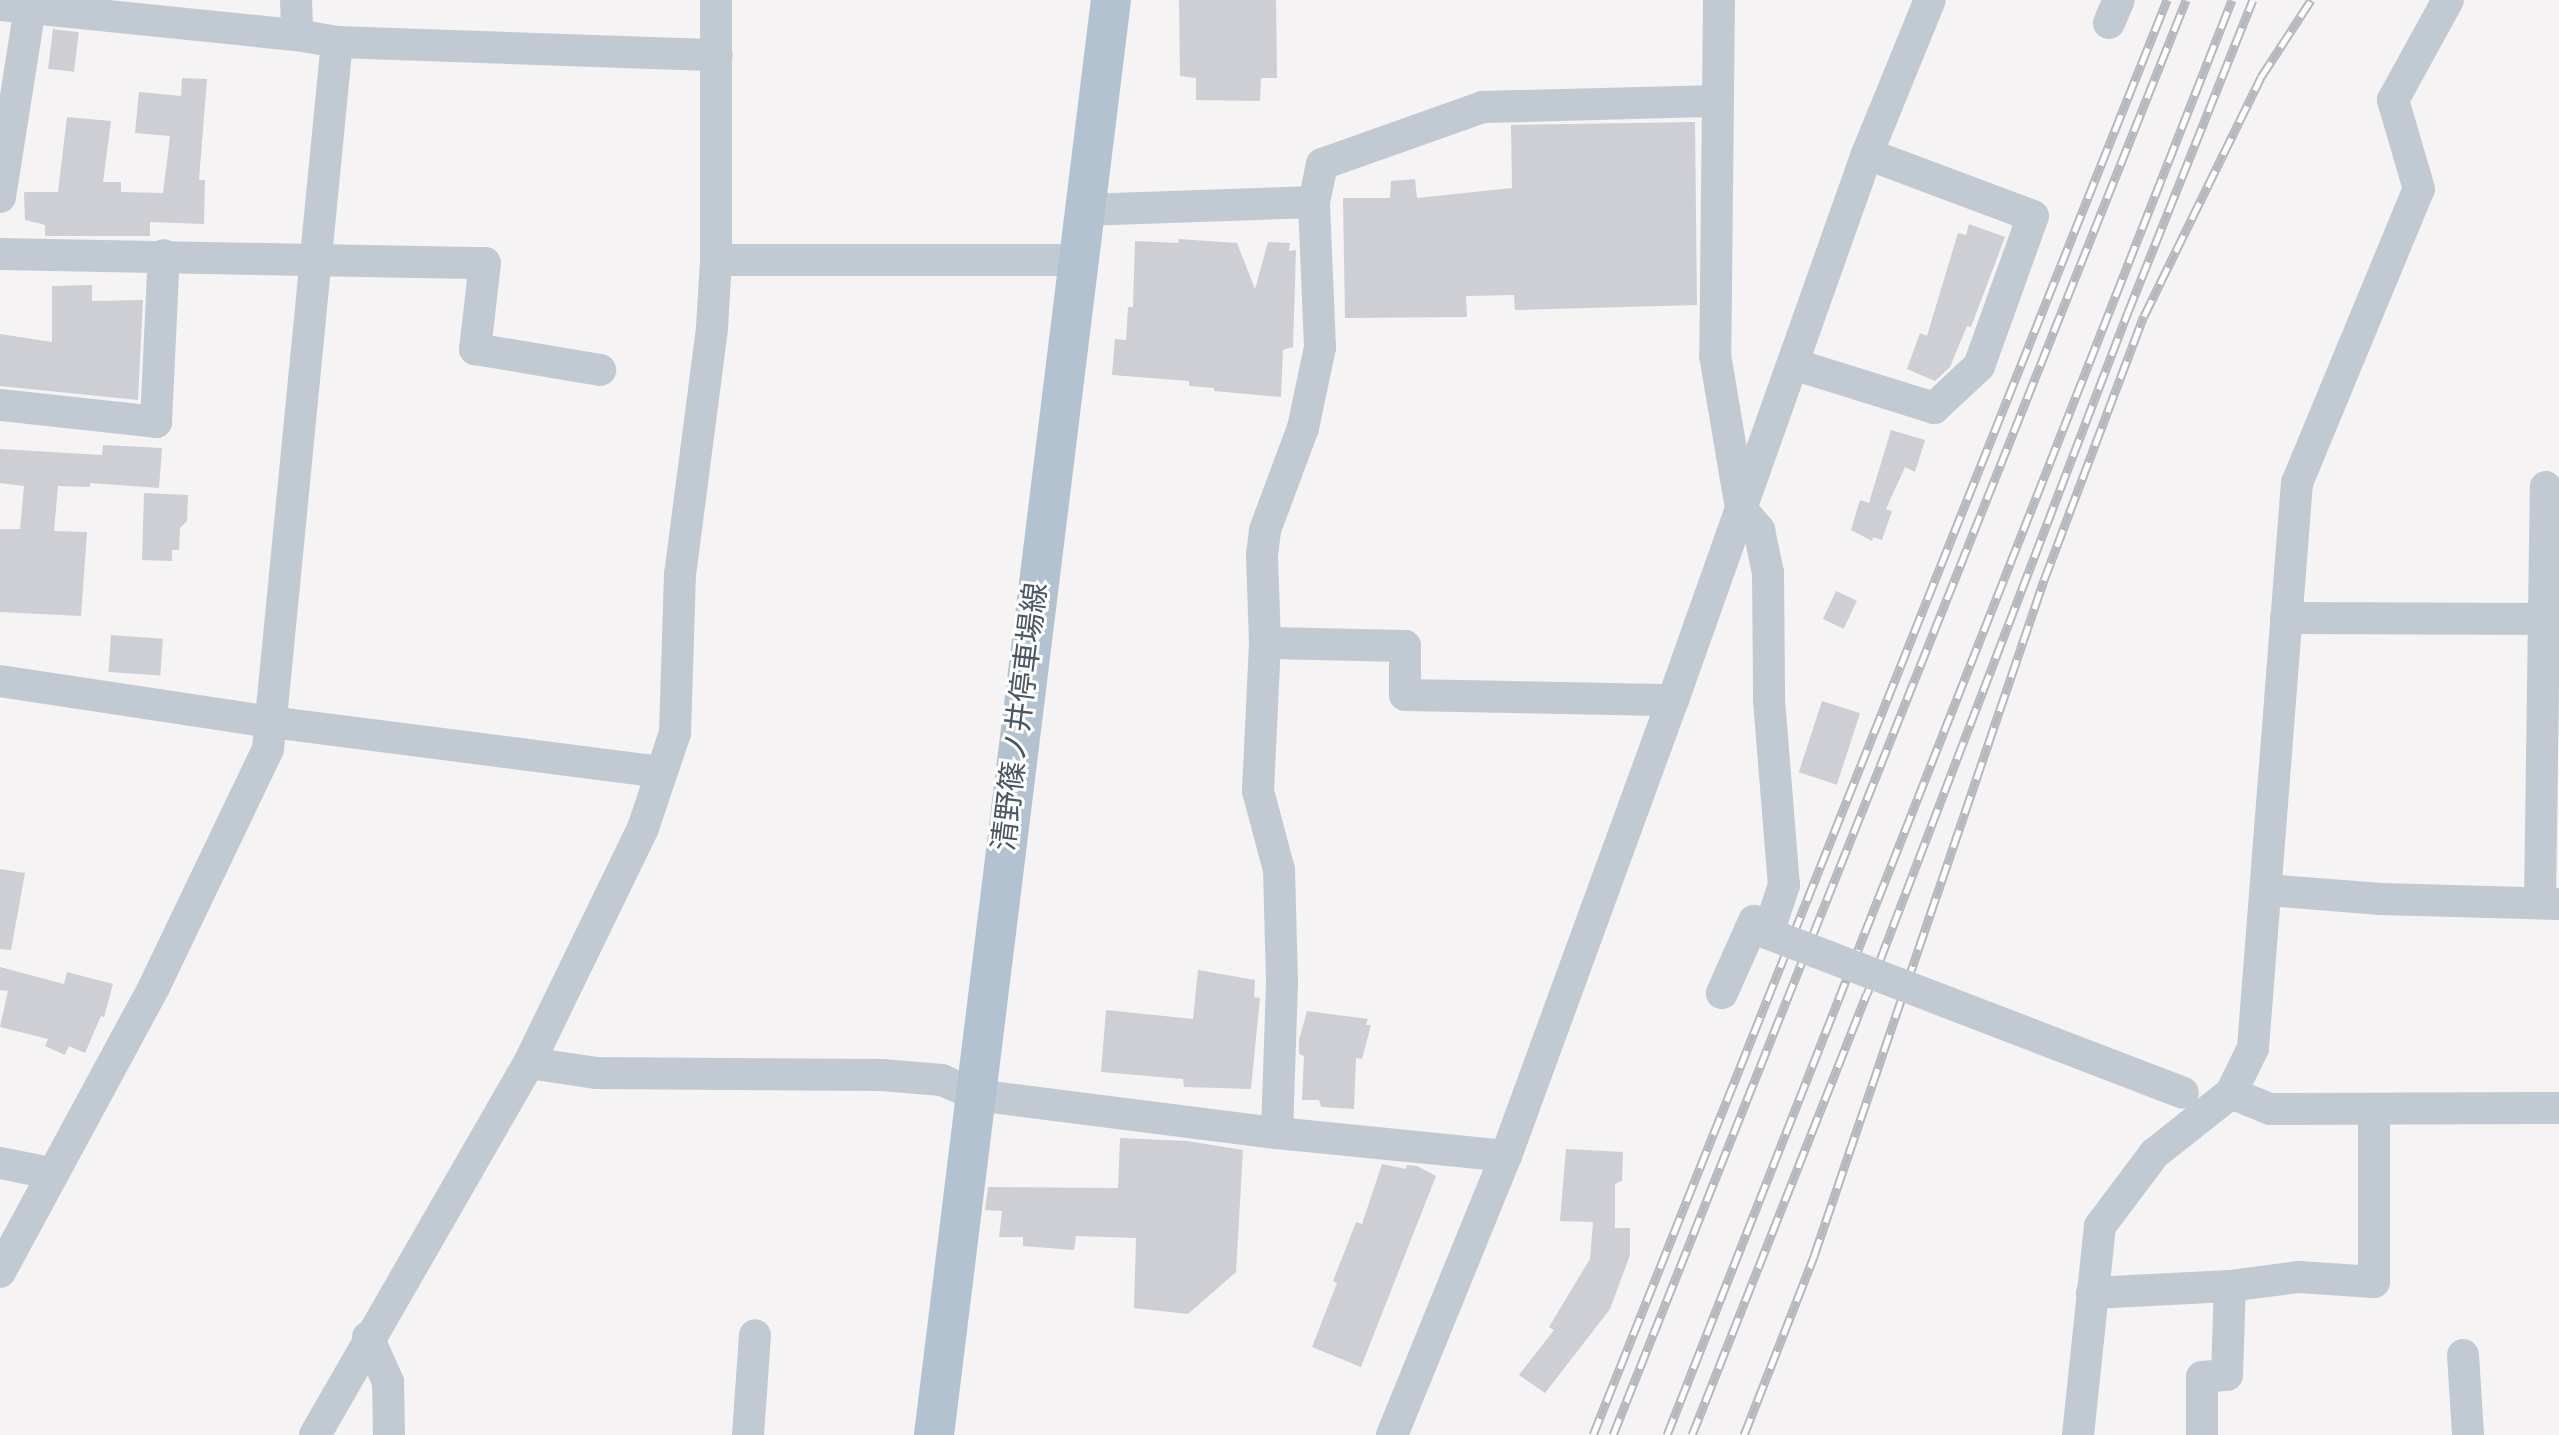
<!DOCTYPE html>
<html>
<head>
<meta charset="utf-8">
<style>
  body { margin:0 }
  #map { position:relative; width:2559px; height:1435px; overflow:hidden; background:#f5f3f3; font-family:"Alegreya Sans","Noto Sans JP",sans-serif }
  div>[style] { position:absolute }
  .building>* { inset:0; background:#cdcfd5; transform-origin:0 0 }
  .minor>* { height:32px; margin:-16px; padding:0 16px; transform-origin:16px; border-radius:16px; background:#c1cad2 }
  .major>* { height:40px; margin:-20px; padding:0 20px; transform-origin:20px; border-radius:20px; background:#b3c2d1 }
  .rail>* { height:9px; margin-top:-4.5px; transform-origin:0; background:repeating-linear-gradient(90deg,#fff 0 18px,#b5b8bd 0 36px); box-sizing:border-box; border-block:2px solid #b5b8bd }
  .minor-bridge>* { height:32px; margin:-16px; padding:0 16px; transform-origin:16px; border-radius:16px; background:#c1cad2 }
  span { translate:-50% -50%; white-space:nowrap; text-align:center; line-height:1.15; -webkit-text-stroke:6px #fff; paint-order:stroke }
  .street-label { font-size:30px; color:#4a5661 }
</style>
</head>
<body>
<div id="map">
  <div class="building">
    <div style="clip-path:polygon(1179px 0,1276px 0,1277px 78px,1261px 78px,1260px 101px,1196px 100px,1196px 78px,1180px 76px)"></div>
    <div style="left:53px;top:29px;width:26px;height:40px;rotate:7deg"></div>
    <div style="clip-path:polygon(182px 78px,207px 79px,199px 180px,205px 180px,204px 224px,150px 222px,150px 236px,45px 236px,45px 225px,25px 220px,24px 192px,58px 192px,67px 117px,111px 121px,103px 182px,121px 182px,121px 192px,163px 193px,170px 136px,135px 133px,139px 92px,181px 96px)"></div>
    <div style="clip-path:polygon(1695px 122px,1697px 305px,1515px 310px,1514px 295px,1466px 296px,1467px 317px,1345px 318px,1343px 198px,1390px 198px,1391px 181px,1415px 179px,1417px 198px,1512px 188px,1511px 125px)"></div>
    <div style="clip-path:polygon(1969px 224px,2005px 237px,1971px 327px,1967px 326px,1950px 367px,1935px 381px,1907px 369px,1920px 333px,1927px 336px,1958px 233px,1966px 235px)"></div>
    <div style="clip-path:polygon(1179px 239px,1237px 243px,1255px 289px,1268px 242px,1290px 243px,1289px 251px,1296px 250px,1293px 347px,1283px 350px,1281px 397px,1214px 391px,1214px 388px,1189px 386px,1189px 381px,1112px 375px,1115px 339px,1126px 340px,1128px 307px,1133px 307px,1135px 241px,1178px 243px)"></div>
    <div style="clip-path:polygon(92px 285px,92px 301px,143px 300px,138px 400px,0 386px,0 334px,52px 342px,52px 286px)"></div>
    <div style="clip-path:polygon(1891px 430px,1925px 440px,1915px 472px,1905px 467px,1886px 509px,1892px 511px,1882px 540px,1873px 537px,1872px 541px,1851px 530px,1860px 500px,1869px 503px)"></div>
    <div style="clip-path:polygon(103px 445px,162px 448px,159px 488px,90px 483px,90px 487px,58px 486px,54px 531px,87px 532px,81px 616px,0 612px,0 529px,20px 529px,24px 486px,0 483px,0 449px,102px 455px)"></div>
    <div style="clip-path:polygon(144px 493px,188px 495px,187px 521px,180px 528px,179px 550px,172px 550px,172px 561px,142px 560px)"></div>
    <div style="left:1836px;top:591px;width:23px;height:31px;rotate:25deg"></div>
    <div style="left:111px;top:635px;width:52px;height:37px;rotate:4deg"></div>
    <div style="left:1822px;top:701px;width:40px;height:75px;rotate:18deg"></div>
    <div style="clip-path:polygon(0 869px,25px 873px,11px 950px,0 949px)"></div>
    <div style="clip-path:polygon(0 967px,64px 984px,67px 972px,113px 984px,104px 1017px,101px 1016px,85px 1053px,69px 1046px,65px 1055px,45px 1046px,48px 1039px,0 1027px,8px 991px,0 990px)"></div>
    <div style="clip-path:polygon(1198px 970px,1255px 980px,1254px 997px,1260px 998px,1251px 1089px,1184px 1087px,1183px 1079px,1101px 1072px,1106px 1010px,1193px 1019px)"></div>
    <div style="clip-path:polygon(1307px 1011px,1368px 1019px,1366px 1025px,1371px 1025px,1362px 1059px,1356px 1058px,1354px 1109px,1321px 1107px,1319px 1100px,1302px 1100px,1304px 1056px,1299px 1054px,1299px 1040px)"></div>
    <div style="clip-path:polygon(1120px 1138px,1187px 1141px,1243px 1150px,1236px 1272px,1188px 1314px,1134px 1308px,1136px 1238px,1076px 1236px,1074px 1250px,1023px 1246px,1023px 1237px,999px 1237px,1002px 1211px,985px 1210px,988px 1187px,1118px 1188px)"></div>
    <div style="clip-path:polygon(1566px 1149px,1623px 1152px,1622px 1181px,1615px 1184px,1615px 1228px,1630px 1228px,1630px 1255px,1610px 1309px,1545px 1393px,1519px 1375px,1554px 1330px,1549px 1327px,1590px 1259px,1593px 1222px,1560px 1221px)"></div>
    <div style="clip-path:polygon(1382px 1164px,1406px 1169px,1407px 1165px,1417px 1166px,1436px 1176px,1361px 1367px,1312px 1347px,1337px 1283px,1333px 1281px,1356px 1222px,1362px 1224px)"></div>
  </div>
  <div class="minor">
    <div style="left:296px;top:0;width:35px;rotate:88deg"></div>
    <div style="left:1719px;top:0;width:355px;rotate:90.6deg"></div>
    <div style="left:1715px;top:355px;width:156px;rotate:80.4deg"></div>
    <div style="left:1741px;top:509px;width:28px;rotate:49deg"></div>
    <div style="left:1759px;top:530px;width:44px;rotate:78.2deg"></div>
    <div style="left:1768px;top:573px;width:127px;rotate:89.5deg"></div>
    <div style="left:1769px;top:700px;width:186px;rotate:85.4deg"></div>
    <div style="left:1784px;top:885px;width:44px;rotate:108.4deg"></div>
    <div style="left:1770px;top:927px;width:17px;rotate:-159deg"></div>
    <div style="left:1754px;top:921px;width:79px;rotate:114deg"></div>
    <div style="left:0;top:5px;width:299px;rotate:5.8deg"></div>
    <div style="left:297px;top:35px;width:41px;rotate:9.9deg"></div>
    <div style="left:337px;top:42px;width:380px;rotate:2deg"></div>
    <div style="left:2109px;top:23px;width:25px;rotate:-67deg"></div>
    <div style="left:0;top:197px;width:191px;rotate:-81deg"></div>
    <div style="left:1083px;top:210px;width:231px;rotate:-2deg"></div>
    <div style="left:0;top:254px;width:485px;rotate:1.1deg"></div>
    <div style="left:485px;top:263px;width:87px;rotate:96.6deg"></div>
    <div style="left:475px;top:349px;width:127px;rotate:9.5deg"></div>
    <div style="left:716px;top:260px;width:362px"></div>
    <div style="left:1793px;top:364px;width:148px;rotate:17.3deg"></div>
    <div style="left:1934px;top:408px;width:62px;rotate:-43deg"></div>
    <div style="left:1979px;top:366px;width:159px;rotate:-70.2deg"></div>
    <div style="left:2033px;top:216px;width:177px;rotate:-159.5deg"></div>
    <div style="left:0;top:405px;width:157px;rotate:6.2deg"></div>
    <div style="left:156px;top:422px;width:167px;rotate:-87.3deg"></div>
    <div style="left:2286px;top:618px;width:273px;rotate:0.2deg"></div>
    <div style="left:1265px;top:643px;width:140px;rotate:1.2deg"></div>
    <div style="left:1405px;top:646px;width:49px;rotate:90deg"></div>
    <div style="left:1405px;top:695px;width:268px;rotate:1.1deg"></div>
    <div style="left:0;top:681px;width:274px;rotate:8.6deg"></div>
    <div style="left:271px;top:722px;width:394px;rotate:7.3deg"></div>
    <div style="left:2267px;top:890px;width:114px;rotate:4.5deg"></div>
    <div style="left:2381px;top:899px;width:178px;rotate:1.6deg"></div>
    <div style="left:2540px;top:902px;width:415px;rotate:-89.2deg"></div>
    <div style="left:529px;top:1063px;width:69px;rotate:8.4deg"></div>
    <div style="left:597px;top:1073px;width:285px;rotate:0.4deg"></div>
    <div style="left:882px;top:1075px;width:60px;rotate:4.8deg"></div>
    <div style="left:942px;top:1080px;width:36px;rotate:24deg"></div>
    <div style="left:975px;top:1095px;width:304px;rotate:7.2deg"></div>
    <div style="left:1277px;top:1133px;width:230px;rotate:5.7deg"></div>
    <div style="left:2231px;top:1093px;width:42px;rotate:22.3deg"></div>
    <div style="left:2270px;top:1109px;width:289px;rotate:-0.2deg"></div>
    <div style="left:1277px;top:1133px;width:150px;rotate:-88.1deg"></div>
    <div style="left:1282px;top:983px;width:113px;rotate:-91.5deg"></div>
    <div style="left:1279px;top:870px;width:82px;rotate:-104.9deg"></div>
    <div style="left:1258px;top:791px;width:148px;rotate:-87.3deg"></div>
    <div style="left:1265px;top:643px;width:88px;rotate:-92deg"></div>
    <div style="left:1262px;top:555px;width:25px;rotate:-83deg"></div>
    <div style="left:1265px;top:530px;width:109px;rotate:-69.6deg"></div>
    <div style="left:1303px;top:428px;width:83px;rotate:-78.1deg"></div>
    <div style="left:1320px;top:347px;width:145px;rotate:-92.4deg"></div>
    <div style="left:1314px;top:202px;width:39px;rotate:-78deg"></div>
    <div style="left:1322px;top:164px;width:171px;rotate:-19.5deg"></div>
    <div style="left:1483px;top:107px;width:234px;rotate:-1.5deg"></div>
    <div style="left:0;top:1163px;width:51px;rotate:11.3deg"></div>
    <div style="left:0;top:1272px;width:324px;rotate:-61.6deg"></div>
    <div style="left:154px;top:987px;width:264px;rotate:-64.4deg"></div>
    <div style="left:268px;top:749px;width:710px;rotate:-84.43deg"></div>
    <div style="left:2092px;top:1293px;width:138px;rotate:-2.9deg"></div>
    <div style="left:2230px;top:1286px;width:70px;rotate:-7.4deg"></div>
    <div style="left:2299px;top:1277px;width:75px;rotate:3.8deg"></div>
    <div style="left:2374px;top:1282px;width:171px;rotate:-90deg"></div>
    <div style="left:368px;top:1337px;width:49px;rotate:66deg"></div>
    <div style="left:388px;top:1382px;width:53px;rotate:88.9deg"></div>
    <div style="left:2463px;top:1355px;width:80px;rotate:86.4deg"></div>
    <div style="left:315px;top:1435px;width:429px;rotate:-60.1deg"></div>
    <div style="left:529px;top:1063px;width:261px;rotate:-64.1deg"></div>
    <div style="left:643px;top:828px;width:100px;rotate:-71.4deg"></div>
    <div style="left:675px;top:733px;width:158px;rotate:-88.2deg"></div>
    <div style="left:680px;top:575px;width:249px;rotate:-82.6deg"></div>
    <div style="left:712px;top:328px;width:68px;rotate:-86.6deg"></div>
    <div style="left:716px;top:260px;width:260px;rotate:-90deg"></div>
    <div style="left:748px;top:1435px;width:100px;rotate:-86deg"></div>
    <div style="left:1392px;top:1435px;width:301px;rotate:-67.8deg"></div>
    <div style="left:1506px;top:1156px;width:486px;rotate:-69.9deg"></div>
    <div style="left:1673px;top:700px;width:579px;rotate:-70.44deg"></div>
    <div style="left:1867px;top:154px;width:166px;rotate:-67.8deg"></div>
    <div style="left:2078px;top:1435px;width:210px;rotate:-84deg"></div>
    <div style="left:2100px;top:1226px;width:90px;rotate:-53.1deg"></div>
    <div style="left:2154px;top:1154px;width:98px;rotate:-38.4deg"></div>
    <div style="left:2231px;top:1093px;width:50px;rotate:-63.9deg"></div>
    <div style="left:2253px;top:1048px;width:567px;rotate:-85.55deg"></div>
    <div style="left:2297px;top:483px;width:318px;rotate:-67.5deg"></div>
    <div style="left:2419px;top:189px;width:93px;rotate:-106.3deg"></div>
    <div style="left:2393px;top:100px;width:114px;rotate:-61.2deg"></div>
    <div style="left:2202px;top:1435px;width:58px;rotate:-90deg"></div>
    <div style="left:2202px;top:1377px;width:25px;rotate:-5deg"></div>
    <div style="left:2227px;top:1375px;width:89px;rotate:-88.1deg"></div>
  </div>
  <div class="major">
    <div style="left:934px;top:1435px;width:1446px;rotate:-82.97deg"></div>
  </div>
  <div class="rail">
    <div style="left:1593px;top:1435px;width:1546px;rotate:-68.2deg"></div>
    <div style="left:1613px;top:1435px;width:1545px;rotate:-68.23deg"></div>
    <div style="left:1667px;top:1435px;width:1542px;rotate:-68.51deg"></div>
    <div style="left:1692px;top:1435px;width:474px;rotate:-68.4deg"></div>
    <div style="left:1867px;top:994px;width:730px;rotate:-69.06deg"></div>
    <div style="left:2128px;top:312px;width:336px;rotate:-68.2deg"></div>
    <div style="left:1744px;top:1435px;width:192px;rotate:-68.6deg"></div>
    <div style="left:1814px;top:1256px;width:714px;rotate:-71.21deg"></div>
    <div style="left:2044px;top:580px;width:282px;rotate:-69.3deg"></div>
    <div style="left:2144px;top:316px;width:266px;rotate:-63.9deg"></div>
    <div style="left:2261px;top:77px;width:92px;rotate:-57deg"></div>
  </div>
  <div class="minor-bridge">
    <div style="left:1759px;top:930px;width:454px;rotate:21deg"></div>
  </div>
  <div class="street-label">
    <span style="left:1021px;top:717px;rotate:-83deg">清野篠ノ井停車場線</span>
  </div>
</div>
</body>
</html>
